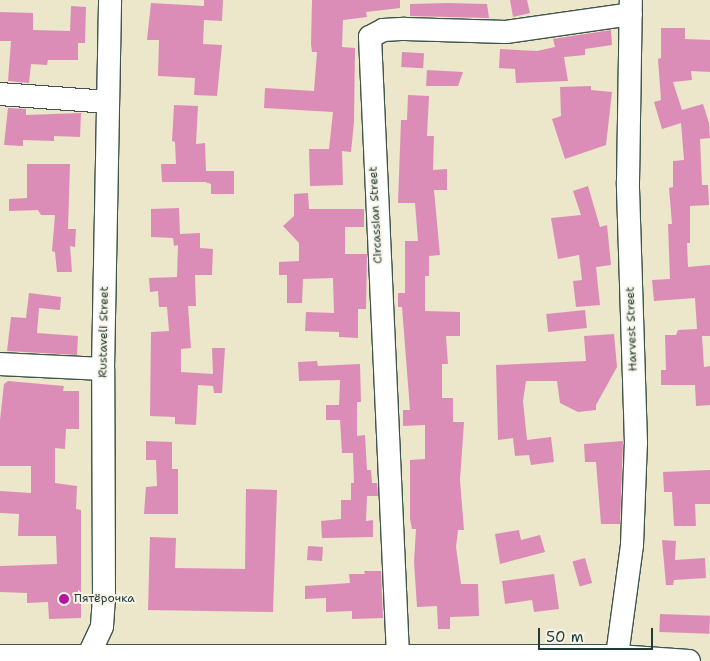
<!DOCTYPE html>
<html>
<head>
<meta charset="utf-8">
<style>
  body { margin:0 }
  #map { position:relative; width:710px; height:661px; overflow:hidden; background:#ece6ca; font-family:"Shantell Sans",sans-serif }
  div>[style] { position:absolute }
  .building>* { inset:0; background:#dc8db7; transform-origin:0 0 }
  .roads { filter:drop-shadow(1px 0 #3e564a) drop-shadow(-1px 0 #3e564a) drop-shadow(0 1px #3e564a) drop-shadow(0 -1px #3e564a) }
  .minor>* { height:22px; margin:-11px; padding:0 11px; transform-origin:11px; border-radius:11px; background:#fff }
  .dots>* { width:14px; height:14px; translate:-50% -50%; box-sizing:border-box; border:2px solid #f7f3e8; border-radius:50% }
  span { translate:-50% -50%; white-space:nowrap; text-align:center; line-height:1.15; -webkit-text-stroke:4px #f7f3e8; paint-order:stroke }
  .street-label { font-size:12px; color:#1f3d34 }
  .poi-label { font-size:12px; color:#1f3d34 }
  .left { translate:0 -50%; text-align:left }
  .scale { position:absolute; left:538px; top:628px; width:115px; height:22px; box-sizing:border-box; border:2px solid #1f3d34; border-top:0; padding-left:6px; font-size:15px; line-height:18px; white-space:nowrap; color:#1f3d34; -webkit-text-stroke:4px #f7f3e8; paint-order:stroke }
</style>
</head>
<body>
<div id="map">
  <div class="building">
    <div style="clip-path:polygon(204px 0,223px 0,222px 21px,204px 20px,203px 44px,222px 45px,217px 96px,194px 95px,195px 78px,158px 76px,159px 40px,147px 40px,151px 3px,204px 6px)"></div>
    <div style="clip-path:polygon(312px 0,400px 0,400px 8px,366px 12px,367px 17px,343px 20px,342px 47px,355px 48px,354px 122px,351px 152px,342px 151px,343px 185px,310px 186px,309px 149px,329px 149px,333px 112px,264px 108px,265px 88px,314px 91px,317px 52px,312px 52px,311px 44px)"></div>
    <div style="clip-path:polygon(510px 0,527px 0,530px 13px,513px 17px)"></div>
    <div style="clip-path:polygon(448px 3px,487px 4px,489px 18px,410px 16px,410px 4px)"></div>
    <div style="clip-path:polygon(71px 6px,86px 7px,85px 43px,78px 43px,78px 60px,48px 60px,47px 65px,31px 64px,29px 83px,8px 81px,11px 41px,0 41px,0 12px,33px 13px,33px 30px,70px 31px)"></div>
    <div style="clip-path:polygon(661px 28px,685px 28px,685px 39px,710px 40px,710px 72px,691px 71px,692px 80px,673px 82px,682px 110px,703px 104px,709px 123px,710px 138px,700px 139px,702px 185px,708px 185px,709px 205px,690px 206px,690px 243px,687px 243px,688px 267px,710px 265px,710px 336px,702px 336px,704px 367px,710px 366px,710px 405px,696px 406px,695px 385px,661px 385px,661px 370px,666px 370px,665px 335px,676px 335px,678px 330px,697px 329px,695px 298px,654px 301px,652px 280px,670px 279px,668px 224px,672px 224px,669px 188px,673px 187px,673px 161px,684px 160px,681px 123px,662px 129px,654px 102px,661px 100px,658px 59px,661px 58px)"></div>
    <div style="clip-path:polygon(611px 30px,612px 45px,585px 49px,585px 55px,564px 57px,568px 81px,516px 83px,515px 69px,499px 68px,500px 49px,537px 51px,555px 47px,553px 39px)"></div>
    <div style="left:402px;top:52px;width:22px;height:15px;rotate:3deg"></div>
    <div style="clip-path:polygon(427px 70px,463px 72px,458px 86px,426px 86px)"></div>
    <div style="clip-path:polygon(591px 86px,591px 90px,612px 92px,606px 145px,565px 159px,552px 119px,561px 116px,560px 87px)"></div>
    <div style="clip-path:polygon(408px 95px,429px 96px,427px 136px,434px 136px,433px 170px,447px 169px,447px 190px,434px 190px,440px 255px,429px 256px,429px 276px,425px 276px,425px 311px,460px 312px,460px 336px,446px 336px,448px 364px,442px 364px,442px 398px,453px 398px,453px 422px,464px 422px,460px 480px,464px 530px,458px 530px,456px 547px,461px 584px,478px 584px,479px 616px,450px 617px,450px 629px,438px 629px,437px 606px,417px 607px,414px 562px,416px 529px,412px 529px,410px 519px,410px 460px,425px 459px,425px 425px,403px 426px,403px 410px,410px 410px,402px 307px,398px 307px,398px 293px,405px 293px,405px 241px,418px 241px,415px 203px,398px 203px,401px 120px,407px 120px)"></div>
    <div style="clip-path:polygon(174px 105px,198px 106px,196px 144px,205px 143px,206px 171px,234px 171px,234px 194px,211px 194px,211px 184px,205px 182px,162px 182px,161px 164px,176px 164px,175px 142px,172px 141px)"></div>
    <div style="clip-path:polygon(8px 108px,26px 109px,26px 115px,81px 113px,80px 137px,54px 136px,54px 141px,23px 140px,23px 146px,4px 145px)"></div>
    <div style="clip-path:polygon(27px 164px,70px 164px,68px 229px,76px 229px,75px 247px,70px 246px,72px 272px,57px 272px,55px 252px,52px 251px,55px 215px,41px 215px,38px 210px,9px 211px,9px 199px,27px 198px)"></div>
    <div style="clip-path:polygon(588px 186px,600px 227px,607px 225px,611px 265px,596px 267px,600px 305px,576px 307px,573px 281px,582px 280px,579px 255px,558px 259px,551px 218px,581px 215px,573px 191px)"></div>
    <div style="clip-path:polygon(308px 193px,309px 209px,364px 209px,364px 227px,345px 227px,345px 254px,367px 254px,366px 309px,358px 309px,358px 338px,339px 337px,339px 332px,305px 331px,306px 312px,334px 313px,333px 278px,303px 279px,302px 303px,287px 303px,287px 275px,279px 275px,279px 262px,299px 261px,299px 243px,283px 226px,294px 216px,294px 194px)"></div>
    <div style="clip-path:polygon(179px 208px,180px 234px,200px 233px,200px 248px,213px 249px,212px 275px,195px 275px,196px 306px,188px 306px,191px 348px,181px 349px,181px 372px,213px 374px,212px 348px,225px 348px,222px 393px,214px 393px,213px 386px,198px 385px,196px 425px,175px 424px,175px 417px,150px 416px,151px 332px,169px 331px,167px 307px,159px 307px,158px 291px,150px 292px,149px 278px,177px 277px,178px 245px,174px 246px,173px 238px,151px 237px,151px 209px)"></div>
    <div style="clip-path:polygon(29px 293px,61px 297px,60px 310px,39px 308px,37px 333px,78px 336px,77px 355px,7px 351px,11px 317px,26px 318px)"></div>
    <div style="left:585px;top:310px;width:18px;height:39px;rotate:84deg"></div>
    <div style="clip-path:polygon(614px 334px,617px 367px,596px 405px,596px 410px,578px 412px,560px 403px,557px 381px,526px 381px,523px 401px,527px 440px,551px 437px,554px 462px,531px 465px,529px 455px,515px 456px,513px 438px,498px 440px,496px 365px,586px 361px,584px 336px)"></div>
    <div style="clip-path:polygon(317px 361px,318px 366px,360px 364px,361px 402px,357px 402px,357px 436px,365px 435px,367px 470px,371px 470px,372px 483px,377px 483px,378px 496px,367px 496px,366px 521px,373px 520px,373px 537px,322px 538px,321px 521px,341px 519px,341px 500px,351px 500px,351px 483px,354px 483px,353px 453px,342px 453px,340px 420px,326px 420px,326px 405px,339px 405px,340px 380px,299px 381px,298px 362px)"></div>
    <div style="clip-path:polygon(8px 381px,64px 386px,63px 391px,79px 391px,79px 429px,66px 429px,65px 449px,55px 448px,55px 483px,77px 486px,76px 509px,81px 510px,81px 618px,49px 619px,48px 602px,27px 603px,27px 593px,0 592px,0 566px,57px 564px,56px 536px,18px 536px,19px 514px,0 513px,0 491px,31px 493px,31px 466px,0 466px,0 420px,4px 384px)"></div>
    <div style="clip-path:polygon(146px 441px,172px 442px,172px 469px,178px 469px,178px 514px,144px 514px,146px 487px,157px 486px,156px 460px,146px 460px)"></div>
    <div style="clip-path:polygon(623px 441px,620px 524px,601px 524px,596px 462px,585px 462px,584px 444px)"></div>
    <div style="clip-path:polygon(710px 470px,710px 504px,695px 504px,696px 526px,674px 526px,672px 492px,664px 492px,663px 472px)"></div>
    <div style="clip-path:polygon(246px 489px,277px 490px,273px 612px,148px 610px,150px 537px,176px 538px,175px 568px,245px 569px)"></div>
    <div style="clip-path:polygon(519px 530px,521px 540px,540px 535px,545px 552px,500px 564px,495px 534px)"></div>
    <div style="clip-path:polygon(662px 540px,676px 541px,675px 560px,705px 558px,706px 578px,674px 580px,673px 585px,666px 585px)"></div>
    <div style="left:308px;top:546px;width:15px;height:14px;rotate:4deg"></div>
    <div style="left:585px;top:558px;width:26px;height:13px;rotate:74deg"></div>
    <div style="clip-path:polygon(364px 571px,381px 571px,383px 618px,352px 619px,352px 611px,326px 612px,326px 598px,305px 599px,305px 586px,350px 583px,349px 574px,365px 574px)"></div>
    <div style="clip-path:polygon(554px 574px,559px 609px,534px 612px,532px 600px,505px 604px,502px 581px)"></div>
    <div style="left:660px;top:614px;width:50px;height:18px;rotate:2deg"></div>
  </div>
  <div class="roads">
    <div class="minor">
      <div style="left:0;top:94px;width:108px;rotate:4.2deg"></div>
      <div style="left:0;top:364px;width:103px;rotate:2.8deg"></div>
      <div style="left:0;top:656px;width:617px"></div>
      <div style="left:617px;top:656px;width:72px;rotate:4deg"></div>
      <div style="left:398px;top:656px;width:620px;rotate:-92.59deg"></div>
      <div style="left:370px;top:37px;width:15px;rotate:-28deg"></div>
      <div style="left:383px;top:30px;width:22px;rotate:-3deg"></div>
      <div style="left:405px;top:29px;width:101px;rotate:1.7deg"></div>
      <div style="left:506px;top:32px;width:126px;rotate:-8.2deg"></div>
      <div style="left:617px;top:656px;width:112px;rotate:-82.3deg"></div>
      <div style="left:632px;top:545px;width:102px;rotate:-87.8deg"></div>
      <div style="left:636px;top:443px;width:261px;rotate:-91.8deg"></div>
      <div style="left:628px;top:182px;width:181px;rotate:-89.1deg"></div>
      <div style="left:86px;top:661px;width:38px;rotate:-65deg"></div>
      <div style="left:102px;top:626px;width:26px;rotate:-86deg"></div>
      <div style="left:104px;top:600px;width:231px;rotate:-90.2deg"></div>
      <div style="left:103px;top:369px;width:369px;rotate:-88.9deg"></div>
    </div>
  </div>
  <div class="dots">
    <div style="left:64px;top:599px;background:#b5179e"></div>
  </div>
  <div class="street-label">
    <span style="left:376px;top:215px;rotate:-93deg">Circassian Street</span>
    <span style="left:632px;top:329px;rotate:-92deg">Harvest Street</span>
    <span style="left:104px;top:332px;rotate:-89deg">Rustaveli Street</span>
  </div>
  <div class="poi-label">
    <span class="left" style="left:74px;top:599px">Пятёрочка</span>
  </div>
  <div class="scale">50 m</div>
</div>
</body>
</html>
